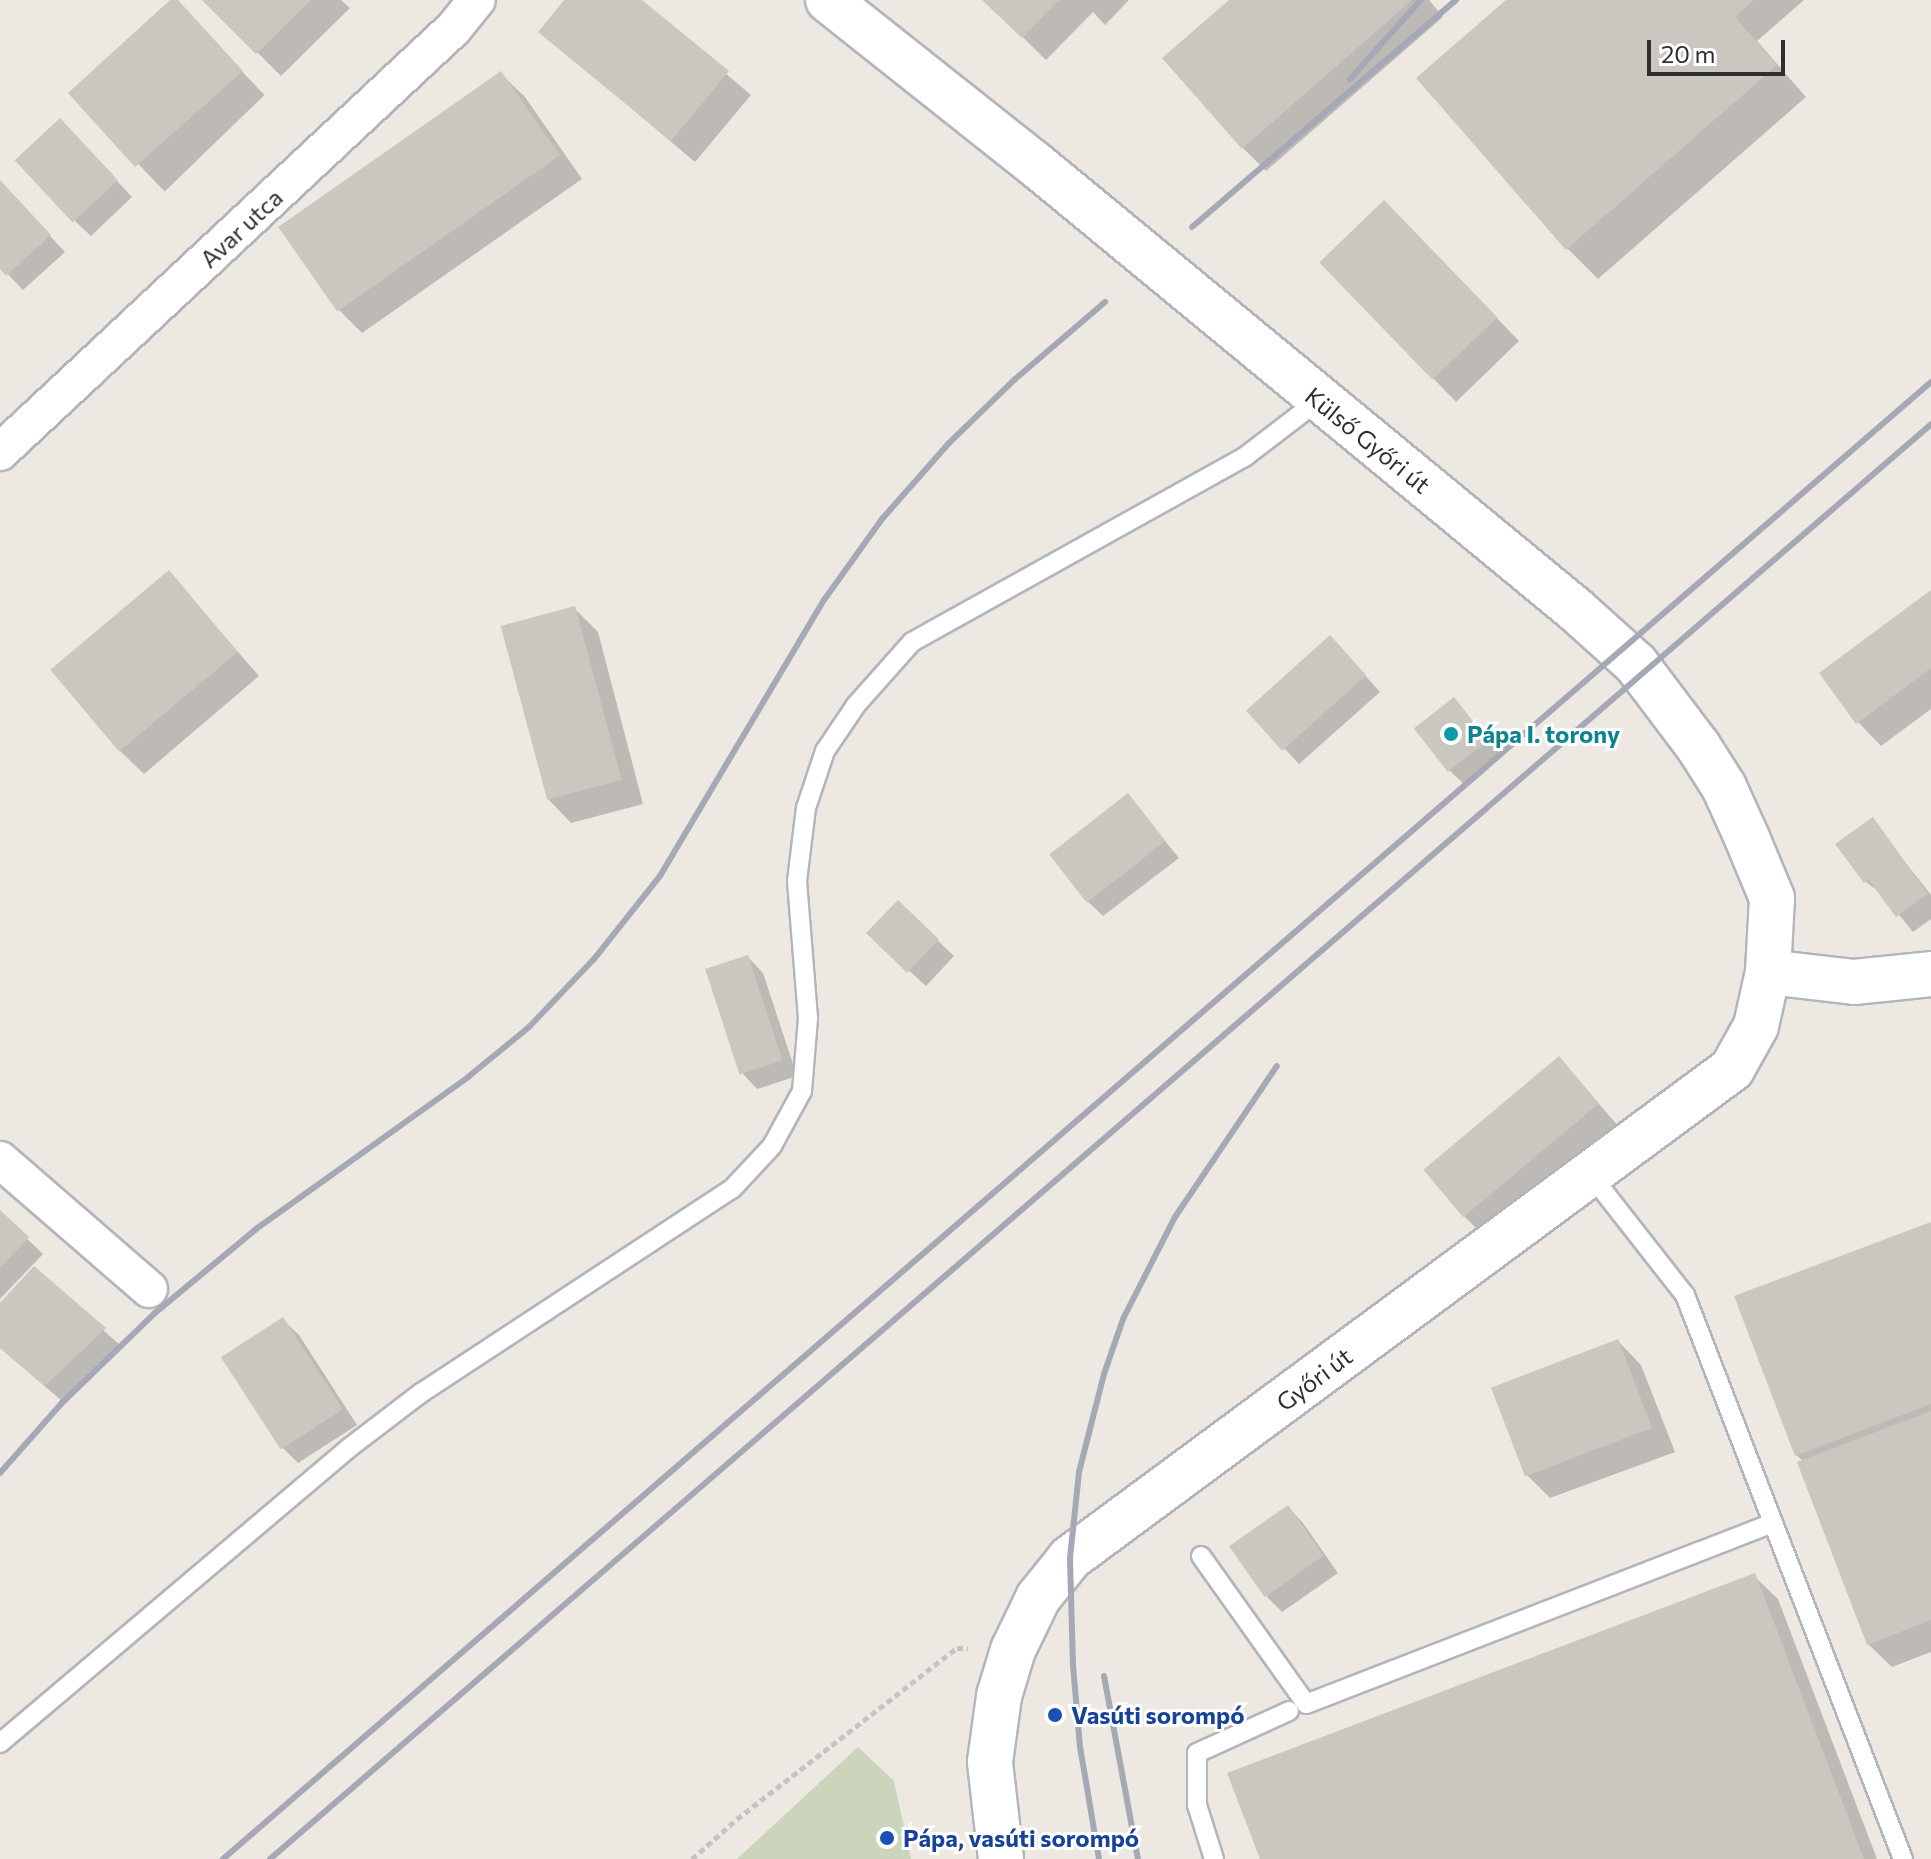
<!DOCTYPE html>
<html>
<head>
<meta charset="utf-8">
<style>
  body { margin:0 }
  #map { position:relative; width:1931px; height:1859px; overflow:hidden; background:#ede8e2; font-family:Commissioner,sans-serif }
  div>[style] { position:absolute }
  .cemetery>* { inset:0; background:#cad5bc }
  .shadow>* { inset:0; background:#0003; transform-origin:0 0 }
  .building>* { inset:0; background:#cac6c0; transform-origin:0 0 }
  .path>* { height:5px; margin-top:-2.5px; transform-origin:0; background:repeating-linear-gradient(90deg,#c4c4c4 0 6px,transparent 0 10px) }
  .roads { filter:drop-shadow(2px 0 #b3b5bc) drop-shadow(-2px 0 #b3b5bc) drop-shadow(0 2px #b3b5bc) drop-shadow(0 -2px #b3b5bc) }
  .service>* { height:18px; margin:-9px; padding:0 9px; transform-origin:9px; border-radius:9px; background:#fff }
  .minor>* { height:36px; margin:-18px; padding:0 18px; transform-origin:18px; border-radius:18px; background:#fff }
  .tertiary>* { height:44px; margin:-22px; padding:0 22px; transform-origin:22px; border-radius:22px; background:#fff }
  .secondary>* { height:44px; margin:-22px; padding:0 22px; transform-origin:22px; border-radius:22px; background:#fff }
  .rail>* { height:6px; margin:-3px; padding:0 3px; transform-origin:3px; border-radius:3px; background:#a5a9b5 }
  .dots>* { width:22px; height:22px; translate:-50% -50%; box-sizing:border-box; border:4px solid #fff; border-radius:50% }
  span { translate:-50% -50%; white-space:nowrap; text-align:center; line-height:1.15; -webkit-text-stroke:6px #fff; paint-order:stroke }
  .street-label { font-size:24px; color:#2e2e2e }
  .culture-label { font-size:24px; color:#0d838f; font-weight:700 }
  .left { translate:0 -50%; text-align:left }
  .transit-label { font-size:24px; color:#164399; font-weight:700 }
  .scale { position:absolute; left:1647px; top:40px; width:138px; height:36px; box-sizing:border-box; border:4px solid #2e2e2e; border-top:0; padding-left:10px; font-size:24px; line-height:28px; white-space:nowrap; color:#2e2e2e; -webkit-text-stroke:6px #fff; paint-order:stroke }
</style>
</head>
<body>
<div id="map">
  <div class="cemetery">
    <div style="clip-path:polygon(858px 1747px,894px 1781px,911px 1859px,737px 1859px)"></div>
  </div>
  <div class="shadow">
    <div style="left:173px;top:0;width:132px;height:139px;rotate:46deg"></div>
    <div style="clip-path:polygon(205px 0,341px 0,350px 8px,281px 76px)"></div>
    <div style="clip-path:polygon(567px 0,639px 0,751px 95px,695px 162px,541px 32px)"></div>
    <div style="clip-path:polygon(985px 0,1129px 0,1105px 25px,1093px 12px,1046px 60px)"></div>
    <div style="clip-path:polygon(1232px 0,1429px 0,1443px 17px,1266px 171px,1243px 148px)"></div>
    <div style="clip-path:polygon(1509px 0,1804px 0,1757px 41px,1806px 97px,1598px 279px,1567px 248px)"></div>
    <div style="clip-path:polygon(501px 74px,525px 97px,582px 179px,362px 333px,338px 309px)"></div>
    <div style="clip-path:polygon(75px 136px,132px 197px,91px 236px,75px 221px)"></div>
    <div style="clip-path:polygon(0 182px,65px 252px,23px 290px,0 266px)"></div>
    <div style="clip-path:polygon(1408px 226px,1519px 341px,1456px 402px,1433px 378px)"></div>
    <div style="clip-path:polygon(169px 573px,259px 676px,144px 774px,120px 751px)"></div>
    <div style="clip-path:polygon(1931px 592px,1931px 709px,1881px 746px,1858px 722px)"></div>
    <div style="clip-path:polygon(574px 608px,598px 632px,643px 804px,571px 823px,548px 799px)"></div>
    <div style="clip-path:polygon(1345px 653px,1380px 692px,1299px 764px,1284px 748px)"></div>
    <div style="clip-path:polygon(1454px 700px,1502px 756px,1465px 785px,1449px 770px)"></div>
    <div style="clip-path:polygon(1128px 796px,1179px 858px,1103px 916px,1087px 901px)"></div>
    <div style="clip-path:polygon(1872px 820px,1931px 895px,1931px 919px,1913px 932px,1883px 895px,1865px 881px)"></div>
    <div style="clip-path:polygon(898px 903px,954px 956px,926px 986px,886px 950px)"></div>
    <div style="clip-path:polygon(748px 957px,763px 973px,797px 1076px,757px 1089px,742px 1073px)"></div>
    <div style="clip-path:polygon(1559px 1058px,1620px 1128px,1485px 1237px,1462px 1214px)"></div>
    <div style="clip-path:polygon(0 1213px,43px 1254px,0 1299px)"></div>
    <div style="clip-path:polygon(1931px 1224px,1931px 1652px,1892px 1667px,1868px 1644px,1803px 1461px,1796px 1455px)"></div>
    <div style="clip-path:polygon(34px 1269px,120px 1345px,62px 1401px,0 1348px,0 1306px)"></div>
    <div style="clip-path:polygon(283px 1320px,299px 1335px,357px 1425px,298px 1463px,282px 1447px)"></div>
    <div style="clip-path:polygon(1618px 1341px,1641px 1365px,1675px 1452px,1550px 1498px,1527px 1475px)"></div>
    <div style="clip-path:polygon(1288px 1507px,1303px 1523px,1338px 1573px,1282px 1612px,1267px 1597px)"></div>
    <div style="clip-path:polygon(1754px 1576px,1778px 1599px,1877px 1859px,1263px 1859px)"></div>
  </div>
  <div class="building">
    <div style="clip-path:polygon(170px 0,178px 0,243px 71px,135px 167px,68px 93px)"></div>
    <div style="clip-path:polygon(202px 0,311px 0,256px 54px)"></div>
    <div style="clip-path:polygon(564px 0,642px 0,729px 71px,671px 141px,538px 32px)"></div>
    <div style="clip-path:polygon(982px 0,1059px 0,1022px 38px)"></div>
    <div style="clip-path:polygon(1229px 0,1412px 0,1242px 149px,1162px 58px)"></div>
    <div style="clip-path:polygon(1506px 0,1754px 0,1735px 17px,1777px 65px,1566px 250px,1416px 78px)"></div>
    <div style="left:501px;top:71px;width:103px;height:272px;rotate:55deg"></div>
    <div style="left:60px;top:118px;width:85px;height:62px;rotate:47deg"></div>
    <div style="clip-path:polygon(0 180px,51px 235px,6px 276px,0 269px)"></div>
    <div style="left:1384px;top:200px;width:163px;height:90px;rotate:46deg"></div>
    <div style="left:169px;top:570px;width:107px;height:155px;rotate:50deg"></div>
    <div style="clip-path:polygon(1931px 590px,1931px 668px,1856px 724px,1819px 673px)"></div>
    <div style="left:575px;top:606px;width:180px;height:77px;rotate:75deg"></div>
    <div style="left:1330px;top:635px;width:54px;height:113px;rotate:48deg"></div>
    <div style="left:1454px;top:697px;width:55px;height:51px;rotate:52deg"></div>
    <div style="left:1128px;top:793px;width:61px;height:100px;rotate:52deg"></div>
    <div style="clip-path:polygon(1873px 817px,1928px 894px,1896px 917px,1868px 879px,1864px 883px,1835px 844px)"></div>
    <div style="left:898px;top:900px;width:57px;height:46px;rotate:44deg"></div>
    <div style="left:748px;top:955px;width:111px;height:45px;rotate:72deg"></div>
    <div style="left:1559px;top:1056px;width:62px;height:177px;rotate:50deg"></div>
    <div style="clip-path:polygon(0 1210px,29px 1237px,0 1268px)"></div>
    <div style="clip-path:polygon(1931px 1222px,1931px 1404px,1795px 1456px,1734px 1296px)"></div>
    <div style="clip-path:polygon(34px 1266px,106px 1328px,45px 1386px,0 1348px,0 1303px)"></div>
    <div style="left:283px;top:1317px;width:110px;height:74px;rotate:57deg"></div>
    <div style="left:1618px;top:1339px;width:95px;height:136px;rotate:69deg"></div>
    <div style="clip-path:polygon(1931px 1411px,1931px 1620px,1867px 1645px,1797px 1462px)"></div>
    <div style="left:1288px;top:1505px;width:62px;height:72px;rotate:55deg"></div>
    <div style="clip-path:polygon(1755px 1573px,1864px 1859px,1260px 1859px,1227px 1773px)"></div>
  </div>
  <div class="path">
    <div style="left:692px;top:1859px;width:60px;rotate:-41.6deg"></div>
    <div style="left:737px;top:1819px;width:279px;rotate:-37.9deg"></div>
    <div style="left:957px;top:1648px;width:11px"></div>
  </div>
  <div class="roads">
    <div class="service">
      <div style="left:1590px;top:1174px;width:154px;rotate:51.9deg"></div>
      <div style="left:1685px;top:1295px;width:605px;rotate:68.87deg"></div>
      <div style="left:1201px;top:1556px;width:181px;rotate:54.6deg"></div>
      <div style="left:1306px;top:1704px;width:501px;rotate:-21.19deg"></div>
      <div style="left:0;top:1743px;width:457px;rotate:-40.2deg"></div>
      <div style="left:349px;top:1448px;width:91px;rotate:-37.4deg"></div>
      <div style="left:421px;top:1393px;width:372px;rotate:-33.3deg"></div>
      <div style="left:732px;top:1189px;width:59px;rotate:-47.1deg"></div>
      <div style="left:772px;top:1146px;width:63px;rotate:-61.4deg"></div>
      <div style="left:802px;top:1091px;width:73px;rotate:-85.3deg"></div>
      <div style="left:808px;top:1018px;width:137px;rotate:-94.6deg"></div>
      <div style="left:797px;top:881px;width:74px;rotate:-83deg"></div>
      <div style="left:806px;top:808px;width:60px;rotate:-71.6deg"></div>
      <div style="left:825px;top:751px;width:55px;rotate:-56deg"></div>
      <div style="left:856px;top:705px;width:84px;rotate:-48.4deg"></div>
      <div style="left:912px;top:642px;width:382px;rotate:-29.1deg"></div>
      <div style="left:1246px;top:456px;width:92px;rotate:-37.5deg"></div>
      <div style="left:1214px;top:1859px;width:57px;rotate:-107.5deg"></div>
      <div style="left:1197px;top:1805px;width:52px;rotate:-90deg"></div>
      <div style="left:1197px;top:1753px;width:101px;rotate:-24.5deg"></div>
    </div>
    <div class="minor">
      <div style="left:0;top:452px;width:621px;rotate:-43.04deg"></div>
      <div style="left:454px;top:28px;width:36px;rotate:-51deg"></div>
      <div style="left:0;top:1160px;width:197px;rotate:40.9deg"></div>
    </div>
    <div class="tertiary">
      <div style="left:1001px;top:1859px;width:98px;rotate:-96.5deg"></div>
      <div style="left:990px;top:1762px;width:67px;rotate:-82.2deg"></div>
      <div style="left:999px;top:1696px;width:48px;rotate:-73.1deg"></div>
      <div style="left:1013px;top:1650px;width:58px;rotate:-64.3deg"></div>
      <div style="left:1038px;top:1598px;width:51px;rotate:-51.3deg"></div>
      <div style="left:1070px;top:1558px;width:823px;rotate:-36.45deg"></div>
      <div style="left:1732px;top:1069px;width:49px;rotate:-60.8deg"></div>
      <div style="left:1756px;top:1026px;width:55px;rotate:-77.5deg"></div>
    </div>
    <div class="secondary">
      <div style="left:828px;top:0;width:264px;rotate:38.4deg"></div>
      <div style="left:1035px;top:164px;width:701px;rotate:39.5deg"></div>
      <div style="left:1576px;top:610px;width:81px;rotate:42deg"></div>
      <div style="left:1636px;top:664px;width:103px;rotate:52.9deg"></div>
      <div style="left:1698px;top:746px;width:49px;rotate:57.6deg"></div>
      <div style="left:1724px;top:787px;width:56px;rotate:65.7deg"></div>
      <div style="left:1747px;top:838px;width:65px;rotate:67.4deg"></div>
      <div style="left:1772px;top:898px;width:74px;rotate:93.1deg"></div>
      <div style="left:1768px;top:972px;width:87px;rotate:6.6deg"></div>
      <div style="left:1854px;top:982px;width:77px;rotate:-5.9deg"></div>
    </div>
  </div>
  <div class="rail">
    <div style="left:1350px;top:79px;width:106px;rotate:-48.1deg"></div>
    <div style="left:1192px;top:227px;width:348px;rotate:-40.7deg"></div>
    <div style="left:0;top:1473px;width:94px;rotate:-48.5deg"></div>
    <div style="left:62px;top:1403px;width:129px;rotate:-44.1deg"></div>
    <div style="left:155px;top:1313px;width:131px;rotate:-39.7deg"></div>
    <div style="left:256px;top:1229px;width:261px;rotate:-35.6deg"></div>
    <div style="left:468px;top:1077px;width:79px;rotate:-39.3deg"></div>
    <div style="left:529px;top:1027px;width:94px;rotate:-46.3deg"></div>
    <div style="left:594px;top:959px;width:106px;rotate:-51.5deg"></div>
    <div style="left:660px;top:876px;width:321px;rotate:-59.3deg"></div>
    <div style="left:824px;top:600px;width:100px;rotate:-54.4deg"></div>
    <div style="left:882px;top:519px;width:101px;rotate:-48.6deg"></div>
    <div style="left:949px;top:443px;width:91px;rotate:-44.1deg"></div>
    <div style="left:1014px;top:380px;width:120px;rotate:-40.6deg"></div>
    <div style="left:1104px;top:1676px;width:186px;rotate:79.5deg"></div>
    <div style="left:223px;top:1859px;width:2258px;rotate:-40.85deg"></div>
    <div style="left:270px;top:1859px;width:2195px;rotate:-40.82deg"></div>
    <div style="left:1099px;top:1859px;width:114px;rotate:-99.6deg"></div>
    <div style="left:1080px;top:1747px;width:81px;rotate:-94.9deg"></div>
    <div style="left:1073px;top:1666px;width:108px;rotate:-91.6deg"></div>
    <div style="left:1070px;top:1558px;width:86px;rotate:-84deg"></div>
    <div style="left:1079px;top:1472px;width:101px;rotate:-75.7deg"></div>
    <div style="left:1104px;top:1374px;width:58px;rotate:-70.9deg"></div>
    <div style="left:1123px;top:1319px;width:114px;rotate:-63deg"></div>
    <div style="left:1175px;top:1217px;width:182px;rotate:-56deg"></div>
  </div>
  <div class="dots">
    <div style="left:1451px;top:734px;background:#0f9aa8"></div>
    <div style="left:1055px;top:1715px;background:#1a4fb4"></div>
    <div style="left:887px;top:1838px;background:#1a4fb4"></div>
  </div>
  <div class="street-label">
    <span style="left:241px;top:228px;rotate:-43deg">Avar utca</span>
    <span style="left:1368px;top:440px;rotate:39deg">Külső Győri út</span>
    <span style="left:1314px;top:1379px;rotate:-37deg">Győri út</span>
  </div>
  <div class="culture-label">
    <span class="left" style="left:1467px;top:734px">Pápa I. torony</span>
  </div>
  <div class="transit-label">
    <span class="left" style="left:1071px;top:1715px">Vasúti sorompó</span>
    <span class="left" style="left:903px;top:1838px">Pápa, vasúti sorompó</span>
  </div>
  <div class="scale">20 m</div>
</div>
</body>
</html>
